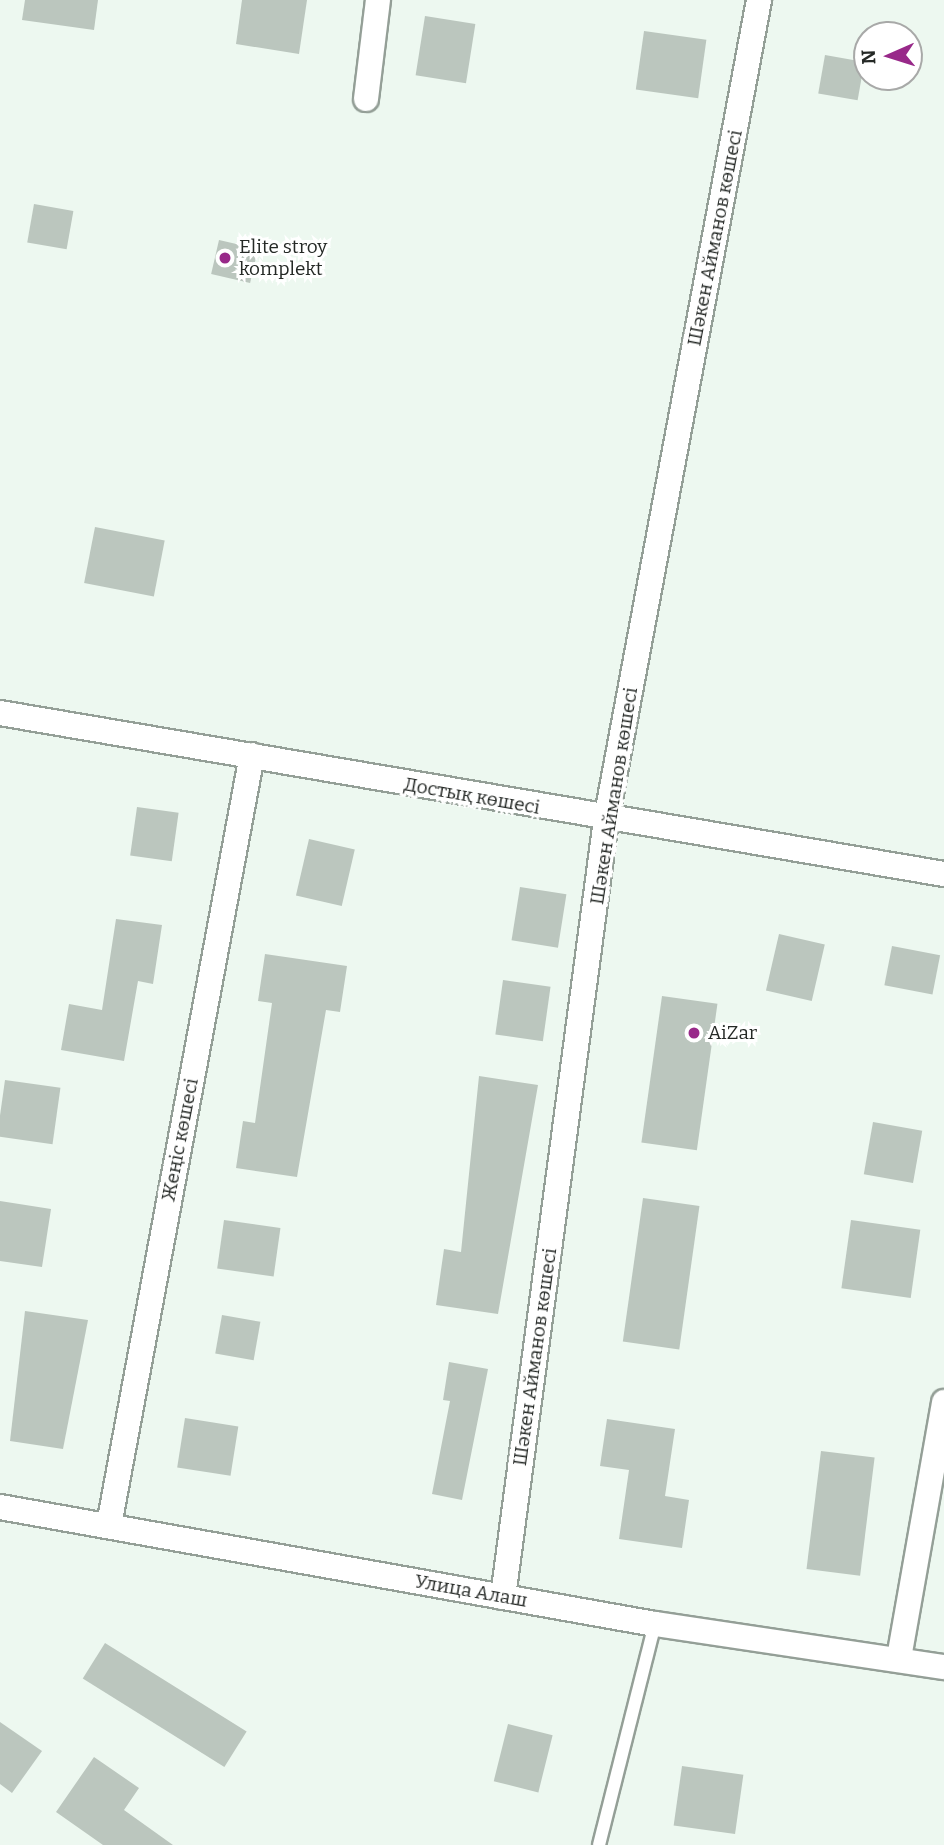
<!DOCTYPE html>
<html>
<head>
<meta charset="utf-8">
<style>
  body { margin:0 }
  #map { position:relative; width:944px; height:1845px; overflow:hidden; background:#edf8f0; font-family:Bitter,serif }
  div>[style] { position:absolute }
  .building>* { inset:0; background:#bbc6be; transform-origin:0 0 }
  .roads { filter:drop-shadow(2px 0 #949f97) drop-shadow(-2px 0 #949f97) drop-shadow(0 2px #949f97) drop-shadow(0 -2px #949f97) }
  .service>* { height:12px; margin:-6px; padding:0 6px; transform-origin:6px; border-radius:6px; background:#fff }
  .minor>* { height:24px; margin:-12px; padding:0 12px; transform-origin:12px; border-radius:12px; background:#fff }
  .dots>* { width:19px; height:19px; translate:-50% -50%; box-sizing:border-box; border:4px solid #fff; border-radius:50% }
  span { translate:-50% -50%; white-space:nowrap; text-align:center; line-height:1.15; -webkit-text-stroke:6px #fff; paint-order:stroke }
  .street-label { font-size:19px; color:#252926 }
  .poi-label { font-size:19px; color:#252926 }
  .left { translate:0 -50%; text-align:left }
  .north { position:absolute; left:853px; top:21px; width:70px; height:70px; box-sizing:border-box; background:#fff; border:2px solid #a8a9a8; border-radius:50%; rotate:267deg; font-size:19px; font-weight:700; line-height:28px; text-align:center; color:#252926 }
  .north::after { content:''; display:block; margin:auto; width:24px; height:32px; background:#982989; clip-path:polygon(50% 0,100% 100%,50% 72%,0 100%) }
</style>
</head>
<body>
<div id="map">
  <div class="building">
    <div style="clip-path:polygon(25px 0,98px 0,94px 30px,22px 20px)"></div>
    <div style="clip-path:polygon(242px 0,307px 0,299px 54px,236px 44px)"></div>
    <div style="left:425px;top:16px;width:51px;height:60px;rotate:9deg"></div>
    <div style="left:644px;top:31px;width:63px;height:59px;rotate:8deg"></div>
    <div style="left:825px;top:55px;width:40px;height:39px;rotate:10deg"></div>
    <div style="left:34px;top:204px;width:40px;height:39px;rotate:10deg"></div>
    <div style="left:219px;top:240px;width:40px;height:35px;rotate:13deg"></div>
    <div style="left:95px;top:527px;width:71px;height:57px;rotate:11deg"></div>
    <div style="left:137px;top:807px;width:42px;height:49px;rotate:8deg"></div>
    <div style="left:309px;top:839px;width:47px;height:58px;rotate:13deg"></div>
    <div style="left:520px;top:887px;width:47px;height:54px;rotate:9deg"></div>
    <div style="clip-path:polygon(116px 919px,162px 925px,153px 984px,138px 981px,124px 1061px,61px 1050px,69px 1004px,102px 1010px)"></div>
    <div style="left:779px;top:934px;width:47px;height:58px;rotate:13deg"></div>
    <div style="left:892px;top:946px;width:49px;height:40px;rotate:11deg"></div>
    <div style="clip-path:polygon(265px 954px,347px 966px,340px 1012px,326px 1010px,297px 1177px,236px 1168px,243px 1121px,255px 1123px,272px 1003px,258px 1001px)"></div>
    <div style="left:503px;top:980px;width:48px;height:55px;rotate:8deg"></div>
    <div style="left:662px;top:996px;width:56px;height:148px;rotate:8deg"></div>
    <div style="clip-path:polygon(479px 1076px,538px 1085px,498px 1314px,436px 1305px,444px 1249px,461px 1252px)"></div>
    <div style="left:5px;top:1080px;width:56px;height:57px;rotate:8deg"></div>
    <div style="left:873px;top:1122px;width:50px;height:53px;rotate:10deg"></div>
    <div style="left:643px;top:1198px;width:57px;height:145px;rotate:8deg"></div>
    <div style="clip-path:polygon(0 1201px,51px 1209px,42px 1267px,0 1261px)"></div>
    <div style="left:224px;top:1220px;width:57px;height:49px;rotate:8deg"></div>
    <div style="left:851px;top:1220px;width:70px;height:69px;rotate:8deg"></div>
    <div style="clip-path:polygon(25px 1311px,88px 1320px,63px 1449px,10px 1441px)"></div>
    <div style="left:222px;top:1315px;width:39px;height:39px;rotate:10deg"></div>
    <div style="clip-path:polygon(449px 1362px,488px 1369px,462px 1500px,432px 1494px,450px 1401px,443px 1400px)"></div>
    <div style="left:185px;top:1418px;width:54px;height:50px;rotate:9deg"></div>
    <div style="clip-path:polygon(607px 1419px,675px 1429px,665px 1496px,689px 1500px,682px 1548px,619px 1539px,629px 1470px,600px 1466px)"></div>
    <div style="left:821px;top:1451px;width:54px;height:119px;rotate:7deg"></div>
    <div style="left:105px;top:1643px;width:167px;height:42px;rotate:32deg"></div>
    <div style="clip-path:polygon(0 1722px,42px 1751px,12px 1793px,0 1784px)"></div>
    <div style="left:508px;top:1724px;width:46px;height:59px;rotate:14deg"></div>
    <div style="clip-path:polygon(94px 1757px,139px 1788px,124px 1810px,173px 1845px,103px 1845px,56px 1812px)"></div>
    <div style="left:682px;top:1766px;width:62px;height:60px;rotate:8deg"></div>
  </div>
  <div class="roads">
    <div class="service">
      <div style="left:599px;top:1845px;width:228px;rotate:-75.8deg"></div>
    </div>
    <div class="minor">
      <div style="left:366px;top:99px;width:100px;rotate:-83.1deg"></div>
      <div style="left:0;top:713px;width:958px;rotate:9.68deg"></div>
      <div style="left:0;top:1507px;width:665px;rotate:10.13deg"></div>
      <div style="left:655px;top:1624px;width:292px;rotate:8.5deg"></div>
      <div style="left:109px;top:1525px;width:783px;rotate:-79.48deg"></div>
      <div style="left:503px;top:1597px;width:784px;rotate:-82.45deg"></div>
      <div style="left:606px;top:820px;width:834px;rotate:-79.43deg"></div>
      <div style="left:899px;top:1658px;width:260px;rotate:-80deg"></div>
    </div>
  </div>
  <div class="dots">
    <div style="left:225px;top:258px;background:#982989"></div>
    <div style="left:694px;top:1033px;background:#982989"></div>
  </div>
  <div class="street-label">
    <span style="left:715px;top:238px;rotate:-79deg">Шәкен Айманов көшесі</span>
    <span style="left:472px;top:796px;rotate:10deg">Достық көшесі</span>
    <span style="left:614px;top:796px;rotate:-81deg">Шәкен Айманов көшесі</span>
    <span style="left:180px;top:1140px;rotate:-79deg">Жеңіс көшесі</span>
    <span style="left:535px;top:1357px;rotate:-82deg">Шәкен Айманов көшесі</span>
    <span style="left:471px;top:1591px;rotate:10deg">Улица Алаш</span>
  </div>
  <div class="poi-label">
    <span class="left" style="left:239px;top:258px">Elite stroy<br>komplekt</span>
    <span class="left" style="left:708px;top:1033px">AiZar</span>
  </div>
  <div class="north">N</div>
</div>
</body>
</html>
